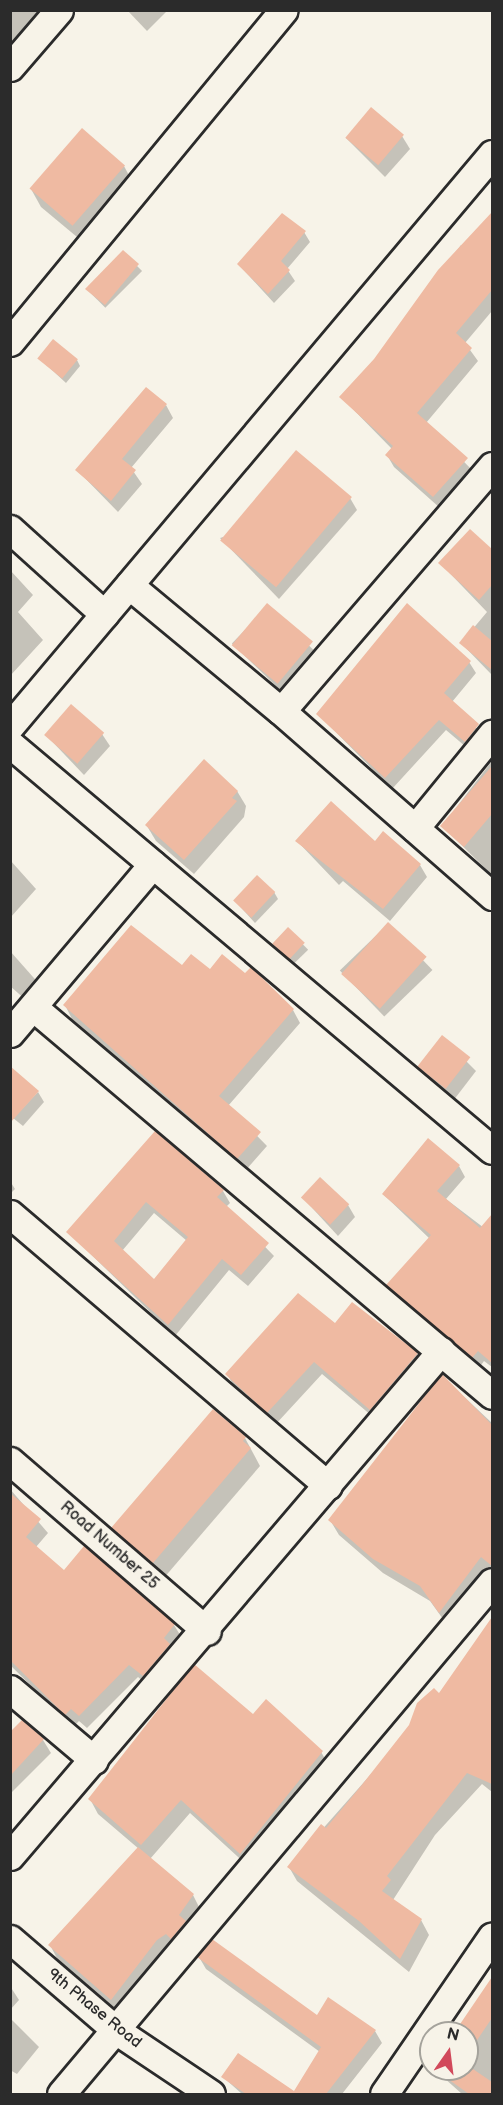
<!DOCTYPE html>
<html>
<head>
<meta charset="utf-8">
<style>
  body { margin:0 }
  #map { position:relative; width:503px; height:2105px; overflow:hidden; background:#f7f3e8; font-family:"Balsamiq Sans",sans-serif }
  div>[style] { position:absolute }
  .shadow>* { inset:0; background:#0003; transform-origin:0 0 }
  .building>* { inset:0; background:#efbaa2; transform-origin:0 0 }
  .roads { filter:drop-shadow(2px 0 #2b2b2b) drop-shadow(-2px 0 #2b2b2b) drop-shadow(0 2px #2b2b2b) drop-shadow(0 -2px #2b2b2b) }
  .street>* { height:27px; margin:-13.5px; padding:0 13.5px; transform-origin:13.5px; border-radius:13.5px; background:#f7f3e8 }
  span { translate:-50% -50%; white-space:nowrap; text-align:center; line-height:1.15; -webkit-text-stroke:5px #f7f3e8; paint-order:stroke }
  .street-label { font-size:16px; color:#2b2b2b }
  .frame { position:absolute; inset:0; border:12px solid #2b2b2b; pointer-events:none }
  .north { position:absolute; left:419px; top:2021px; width:60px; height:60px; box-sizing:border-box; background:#f7f3e8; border:2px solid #a5a39c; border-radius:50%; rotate:14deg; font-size:16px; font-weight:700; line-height:24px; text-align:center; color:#2b2b2b }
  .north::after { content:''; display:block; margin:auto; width:21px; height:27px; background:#d1495b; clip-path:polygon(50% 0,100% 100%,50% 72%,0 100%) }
</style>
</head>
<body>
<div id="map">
  <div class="shadow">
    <div style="clip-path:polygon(10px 10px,39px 10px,43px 17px,10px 48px)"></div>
    <div style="clip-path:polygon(127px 10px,168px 10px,147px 31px)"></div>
    <div style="clip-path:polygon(402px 136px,410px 149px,385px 177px,346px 138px)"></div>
    <div style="clip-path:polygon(124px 166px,133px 183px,83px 242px,41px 207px,31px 189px)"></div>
    <div style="clip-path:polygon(304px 232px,310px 242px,287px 269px,295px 281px,274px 303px,239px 265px)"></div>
    <div style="clip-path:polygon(461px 245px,492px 272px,492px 311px,465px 343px,478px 361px,426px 423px,473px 471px,440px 508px,394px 467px,387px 455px,393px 450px,341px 397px,376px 360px)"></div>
    <div style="left:123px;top:252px;width:27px;height:52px;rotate:45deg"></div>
    <div style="clip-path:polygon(39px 358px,77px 360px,80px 366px,66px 383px)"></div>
    <div style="clip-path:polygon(166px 405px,173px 418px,131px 468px,142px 484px,118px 512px,77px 470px)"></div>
    <div style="clip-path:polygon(350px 498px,357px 510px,279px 599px,220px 538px)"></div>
    <div style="clip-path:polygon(470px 531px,492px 551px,492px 675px,461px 643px,487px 612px,440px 563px)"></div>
    <div style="clip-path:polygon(10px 570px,33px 595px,18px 612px,43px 640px,10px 676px)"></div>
    <div style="left:268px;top:606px;width:71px;height:52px;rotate:44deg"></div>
    <div style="clip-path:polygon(469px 662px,476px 673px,452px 702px,485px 737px,472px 752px,446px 730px,392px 789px,318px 714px)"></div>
    <div style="clip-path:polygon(102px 734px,110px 746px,84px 775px,46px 735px)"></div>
    <div style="clip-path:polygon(492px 761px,492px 875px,442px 826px)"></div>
    <div style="clip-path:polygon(237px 791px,246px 806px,244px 817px,194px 874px,156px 841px,147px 826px)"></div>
    <div style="clip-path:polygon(297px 841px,375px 843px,420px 865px,427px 877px,390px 921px,343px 881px,339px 885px)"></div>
    <div style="clip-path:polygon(10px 860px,36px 889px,10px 918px)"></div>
    <div style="clip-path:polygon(274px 892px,278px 899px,255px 923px,235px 901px)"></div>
    <div style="left:388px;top:924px;width:64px;height:67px;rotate:46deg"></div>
    <div style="left:288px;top:929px;width:29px;height:21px;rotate:46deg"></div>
    <div style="clip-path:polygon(10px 951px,41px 986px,27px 1001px,10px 986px)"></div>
    <div style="clip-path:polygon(183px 967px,210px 971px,293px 1010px,300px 1023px,228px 1106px,267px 1146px,245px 1171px,72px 1019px,65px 1005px)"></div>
    <div style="clip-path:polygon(442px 1037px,476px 1071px,453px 1101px,419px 1066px)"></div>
    <div style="clip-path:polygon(38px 1092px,44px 1102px,23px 1126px,13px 1118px)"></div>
    <div style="clip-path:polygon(evenodd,155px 1133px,223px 1191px,230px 1203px,226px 1207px,274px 1256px,248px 1286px,229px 1270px,175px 1336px,68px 1232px,155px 1133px,154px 1213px,187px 1241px,154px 1281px,122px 1251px,154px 1213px)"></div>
    <div style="clip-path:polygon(459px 1166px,465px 1177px,446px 1199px,492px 1234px,492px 1367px,484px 1361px,479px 1368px,388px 1285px,430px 1239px,383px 1194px)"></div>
    <div style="clip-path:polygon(10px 1181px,15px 1189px,10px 1194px)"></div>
    <div style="clip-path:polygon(303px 1198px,348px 1205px,355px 1217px,338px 1236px)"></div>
    <div style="clip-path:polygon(352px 1304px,417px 1354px,424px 1367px,378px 1421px,322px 1374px,275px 1425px,234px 1386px,227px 1374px,335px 1326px)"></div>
    <div style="clip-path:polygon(442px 1376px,492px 1423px,492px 1571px,448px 1626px,430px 1601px,383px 1573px,339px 1535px,330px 1520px)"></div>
    <div style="clip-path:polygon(245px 1438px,260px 1466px,163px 1579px,123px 1545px,113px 1528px)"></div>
    <div style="clip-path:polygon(10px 1489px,48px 1533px,36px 1547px,64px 1572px,84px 1548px,174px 1625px,182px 1638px,151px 1688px,138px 1677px,87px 1728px,79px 1721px,73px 1727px,10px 1665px)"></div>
    <div style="clip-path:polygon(492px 1622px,492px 1792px,482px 1784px,435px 1835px,393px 1900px,421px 1920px,429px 1935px,409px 1972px,297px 1881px,289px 1867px,440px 1696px)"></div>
    <div style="clip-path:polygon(253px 1716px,321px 1752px,330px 1767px,249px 1867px,190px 1813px,150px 1859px,193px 1895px,202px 1913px,121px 2016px,59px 1962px,50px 1945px,139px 1849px,98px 1814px,90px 1799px)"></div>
    <div style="clip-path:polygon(10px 1735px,43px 1740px,51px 1753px,10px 1794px)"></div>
    <div style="clip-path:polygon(199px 1957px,318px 2017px,375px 2031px,382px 2043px,342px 2094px,293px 2094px,320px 2052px,206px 1969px)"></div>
    <div style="clip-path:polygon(492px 1979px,492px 2094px,462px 2094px,434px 2069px,467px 2069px,467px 2033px,456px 2033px)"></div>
    <div style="clip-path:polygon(10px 1986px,19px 2000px,10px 2010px)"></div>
    <div style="clip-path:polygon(10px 2018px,39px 2047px,17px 2074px,10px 2070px)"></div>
    <div style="clip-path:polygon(223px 2077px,265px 2077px,252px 2094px,242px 2094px)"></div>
  </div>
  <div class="building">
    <div style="left:371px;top:107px;width:43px;height:40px;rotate:40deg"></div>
    <div style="left:82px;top:128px;width:57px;height:80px;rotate:41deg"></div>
    <div style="clip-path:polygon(492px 212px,492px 290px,456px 333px,472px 348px,417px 413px,468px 458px,433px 497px,385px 455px,393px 446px,339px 397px,374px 359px,438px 270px)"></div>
    <div style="clip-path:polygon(282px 213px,306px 231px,281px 261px,290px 270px,268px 294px,237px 264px)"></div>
    <div style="clip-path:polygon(123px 250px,139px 264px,105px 305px,85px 289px)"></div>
    <div style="left:53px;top:339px;width:32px;height:25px;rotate:39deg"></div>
    <div style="clip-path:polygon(146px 387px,167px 404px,122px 459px,136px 470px,111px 501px,75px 470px)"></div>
    <div style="left:296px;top:450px;width:73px;height:118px;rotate:40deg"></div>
    <div style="clip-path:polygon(470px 529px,492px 549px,492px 585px,479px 600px,438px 563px)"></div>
    <div style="left:267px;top:603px;width:60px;height:55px;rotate:40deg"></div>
    <div style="clip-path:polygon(407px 603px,471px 661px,444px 693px,479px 724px,465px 742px,439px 720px,385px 778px,316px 714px)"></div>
    <div style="clip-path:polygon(473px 625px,492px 641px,492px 670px,459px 643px)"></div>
    <div style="left:71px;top:704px;width:44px;height:41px;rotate:41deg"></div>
    <div style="clip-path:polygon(492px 758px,492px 814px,464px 847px,440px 826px,492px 766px)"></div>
    <div style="clip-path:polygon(204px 759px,238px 791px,232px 798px,237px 801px,184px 860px,145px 825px)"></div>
    <div style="clip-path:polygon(331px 801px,375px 841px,383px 831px,421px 864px,383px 909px,295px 841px)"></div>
    <div style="left:257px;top:875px;width:25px;height:35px;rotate:43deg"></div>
    <div style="left:388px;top:922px;width:52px;height:70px;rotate:42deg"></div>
    <div style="clip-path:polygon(131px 925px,182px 965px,191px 954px,210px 969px,222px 954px,245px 973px,251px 967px,294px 1009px,219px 1096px,261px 1132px,237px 1159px,63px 1005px)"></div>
    <div style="left:288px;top:927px;width:23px;height:23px;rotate:43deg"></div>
    <div style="left:442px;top:1035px;width:36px;height:40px;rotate:38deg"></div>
    <div style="clip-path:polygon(10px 1066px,39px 1091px,10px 1123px)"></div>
    <div style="clip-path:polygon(evenodd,155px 1131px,224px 1190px,217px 1197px,269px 1243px,241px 1275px,222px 1259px,168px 1325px,66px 1232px,155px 1131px,146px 1202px,188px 1237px,154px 1279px,114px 1241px,146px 1202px)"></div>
    <div style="clip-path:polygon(428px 1138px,460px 1165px,437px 1191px,480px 1228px,492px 1214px,492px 1363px,478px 1351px,472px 1358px,386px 1285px,431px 1235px,382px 1194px)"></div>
    <div style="left:320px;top:1177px;width:40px;height:28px;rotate:43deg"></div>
    <div style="clip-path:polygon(298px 1293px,335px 1323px,352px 1302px,418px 1353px,370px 1410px,314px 1362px,267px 1413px,225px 1374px)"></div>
    <div style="clip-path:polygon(442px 1374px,492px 1425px,492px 1566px,481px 1557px,439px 1613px,420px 1586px,373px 1559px,328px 1520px)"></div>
    <div style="clip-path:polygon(213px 1409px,246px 1437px,243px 1441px,251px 1448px,153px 1563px,111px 1528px)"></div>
    <div style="clip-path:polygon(10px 1493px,41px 1519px,26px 1537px,64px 1570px,84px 1546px,175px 1624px,164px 1638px,170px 1644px,143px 1676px,129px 1665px,79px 1716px,71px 1709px,65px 1715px,10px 1660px)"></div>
    <div style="clip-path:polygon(492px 1617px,492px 1784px,467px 1773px,387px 1876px,391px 1880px,382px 1891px,422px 1919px,400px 1959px,359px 1921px,287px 1867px,321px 1824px,326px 1828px,361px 1786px,409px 1725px,417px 1703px,434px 1688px,439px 1693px)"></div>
    <div style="clip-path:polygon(194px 1664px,253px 1714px,266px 1699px,323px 1751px,240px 1854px,181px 1800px,141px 1845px,88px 1799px)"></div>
    <div style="clip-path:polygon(22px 1720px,44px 1739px,10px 1776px,10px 1732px)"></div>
    <div style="clip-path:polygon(138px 1847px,194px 1894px,179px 1915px,186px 1921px,171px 1939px,166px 1934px,157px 1940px,111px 2000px,48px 1945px)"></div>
    <div style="clip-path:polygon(212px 1939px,317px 2015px,328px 1997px,376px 2030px,326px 2094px,246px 2094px,221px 2077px,238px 2053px,294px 2091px,321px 2047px,197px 1957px)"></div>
    <div style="clip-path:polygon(492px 1977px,492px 2018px,467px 2055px,467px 2033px,454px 2033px)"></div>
    <div style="clip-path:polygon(467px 2065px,492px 2082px,492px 2094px,469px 2094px,434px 2069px)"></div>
  </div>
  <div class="roads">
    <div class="street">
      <div style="left:10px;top:67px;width:75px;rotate:-49.3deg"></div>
      <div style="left:10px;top:342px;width:430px;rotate:-50.5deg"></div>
      <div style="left:492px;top:466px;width:323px;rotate:130.7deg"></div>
      <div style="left:281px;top:711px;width:281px;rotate:41.2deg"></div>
      <div style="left:10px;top:529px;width:127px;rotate:42.1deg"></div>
      <div style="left:129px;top:585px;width:197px;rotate:39.7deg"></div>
      <div style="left:10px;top:726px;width:748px;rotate:-49.88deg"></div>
      <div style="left:10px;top:744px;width:630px;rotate:40.11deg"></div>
      <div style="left:415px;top:828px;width:122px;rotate:-50.7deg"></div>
      <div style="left:33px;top:1007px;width:601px;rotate:40.21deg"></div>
      <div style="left:10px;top:1033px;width:221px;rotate:-49.8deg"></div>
      <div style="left:10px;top:1214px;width:418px;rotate:40.5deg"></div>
      <div style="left:10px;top:1461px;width:260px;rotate:40.8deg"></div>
      <div style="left:10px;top:1689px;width:110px;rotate:40.2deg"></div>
      <div style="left:10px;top:1856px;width:664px;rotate:-49.52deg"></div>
      <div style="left:10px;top:1939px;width:141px;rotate:40.7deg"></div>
      <div style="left:117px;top:2031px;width:113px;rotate:33.8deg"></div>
      <div style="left:61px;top:2094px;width:669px;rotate:-49.91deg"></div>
      <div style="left:384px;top:2094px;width:191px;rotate:-55.6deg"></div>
    </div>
  </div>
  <div class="street-label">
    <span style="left:109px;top:1546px;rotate:41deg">Road Number 25</span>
    <span style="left:94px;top:2009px;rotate:39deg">9th Phase Road</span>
  </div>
  <div class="frame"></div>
  <div class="north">N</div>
</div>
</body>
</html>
